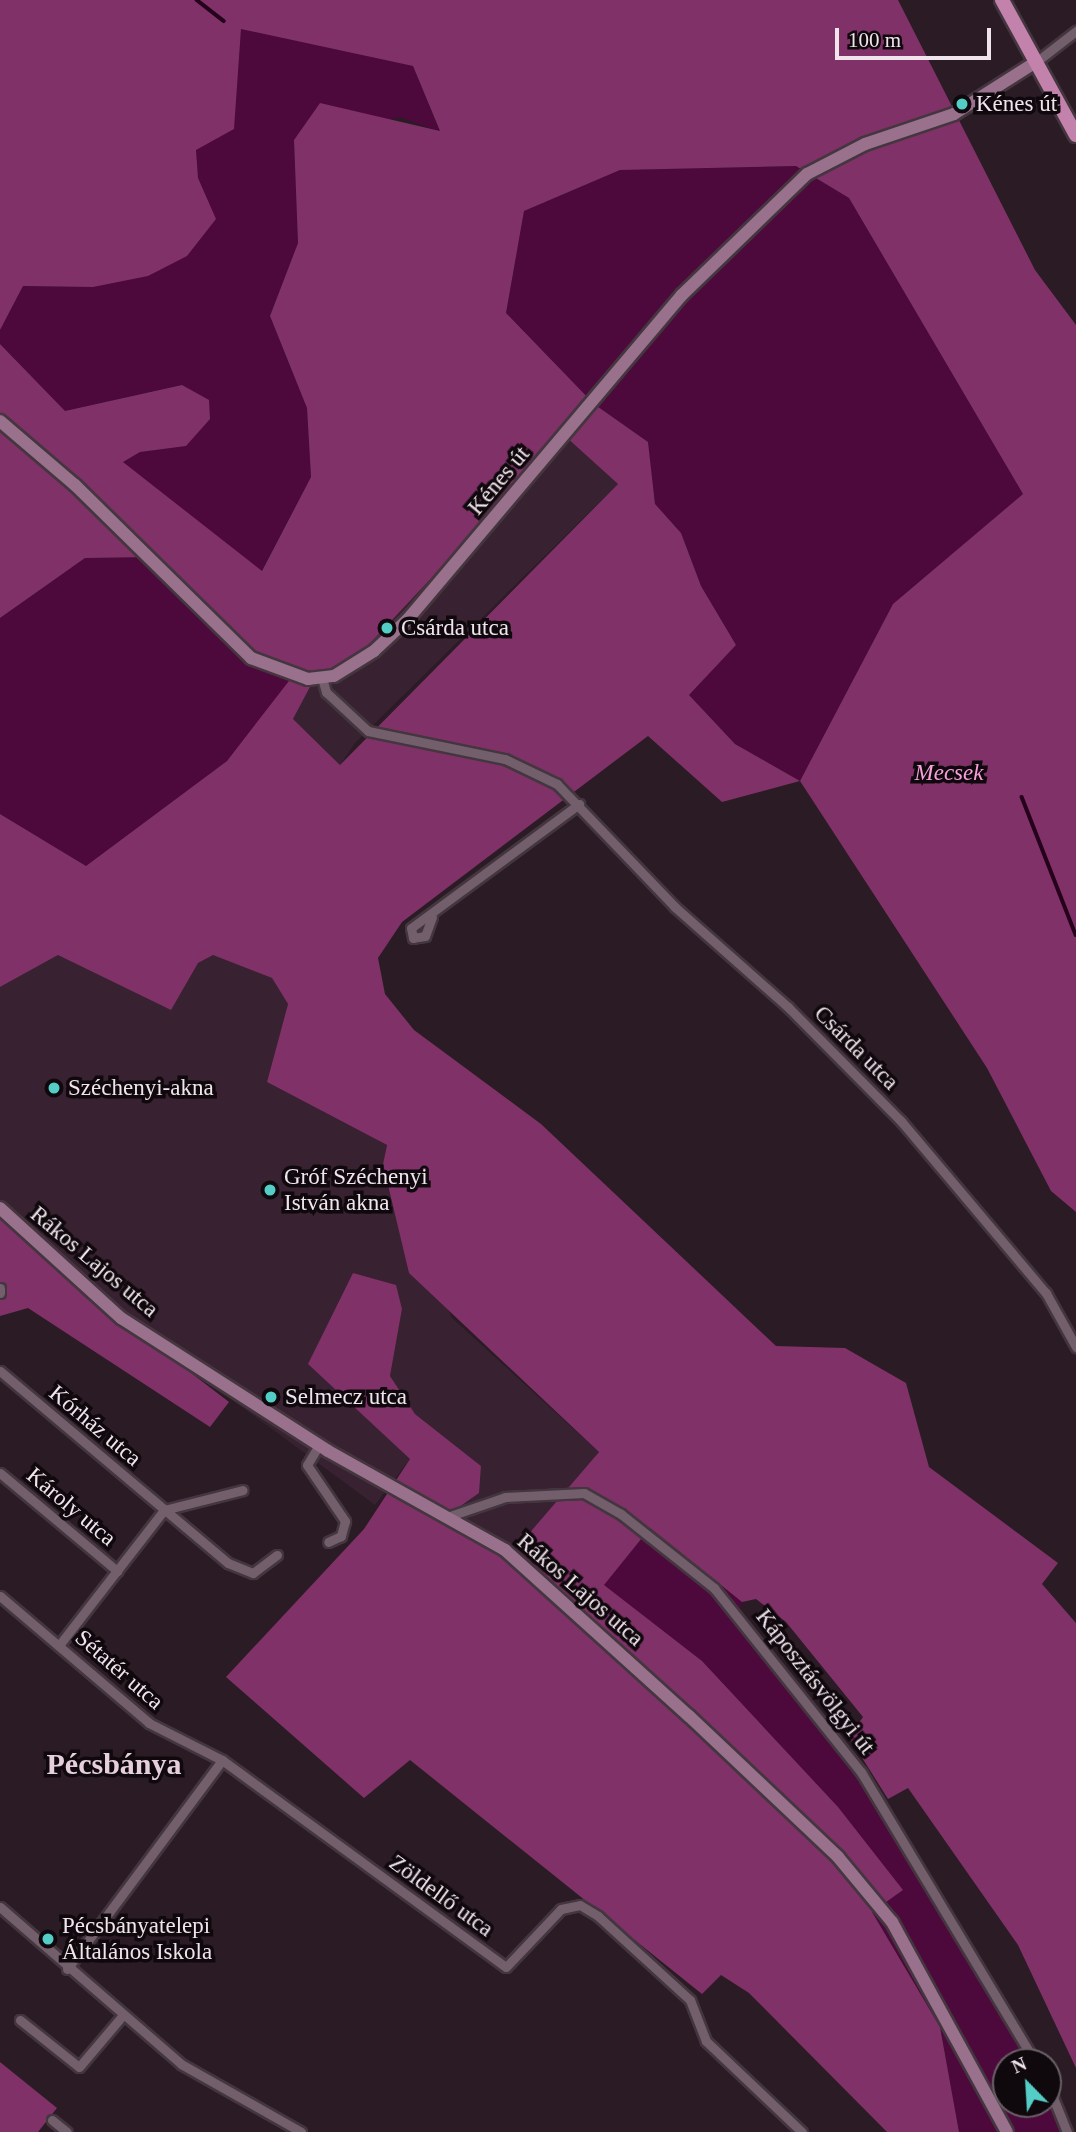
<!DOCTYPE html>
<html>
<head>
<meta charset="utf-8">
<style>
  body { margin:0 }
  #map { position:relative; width:1076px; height:2132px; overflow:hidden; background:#2b1b25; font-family:"Times New Roman",serif }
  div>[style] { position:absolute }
  .built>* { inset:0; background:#382130 }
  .green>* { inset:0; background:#4d083c }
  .forest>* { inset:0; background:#7f3168 }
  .stream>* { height:3.5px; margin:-1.75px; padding:0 1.75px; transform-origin:1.75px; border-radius:1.75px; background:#26011c }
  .roads { filter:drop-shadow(2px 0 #44363f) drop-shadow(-2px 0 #44363f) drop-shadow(0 2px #44363f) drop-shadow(0 -2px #44363f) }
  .street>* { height:9px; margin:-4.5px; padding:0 4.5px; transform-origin:4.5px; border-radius:4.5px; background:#735f6c }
  .secondary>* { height:12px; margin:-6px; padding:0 6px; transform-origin:6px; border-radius:6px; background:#9a718c }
  .primary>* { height:14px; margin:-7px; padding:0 7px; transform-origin:7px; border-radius:7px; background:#c282ac }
  .dots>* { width:19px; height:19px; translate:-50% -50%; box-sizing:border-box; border:4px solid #0f080c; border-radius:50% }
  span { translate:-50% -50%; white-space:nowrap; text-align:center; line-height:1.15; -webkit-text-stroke:7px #0f080c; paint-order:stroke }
  .poi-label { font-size:23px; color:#f1e5ed }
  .left { translate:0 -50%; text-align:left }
  .street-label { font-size:23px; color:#f1e5ed }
  .park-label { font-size:23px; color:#f8a0da; font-style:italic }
  .district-label { font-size:30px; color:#e6cfdd; font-weight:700 }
  .north { position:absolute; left:992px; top:2048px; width:70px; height:70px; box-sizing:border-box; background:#0f080c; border:2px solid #696066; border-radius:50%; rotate:336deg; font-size:19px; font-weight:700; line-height:28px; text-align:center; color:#f1e5ed }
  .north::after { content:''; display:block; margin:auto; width:24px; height:32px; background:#54cdc7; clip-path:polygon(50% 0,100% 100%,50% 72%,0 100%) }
  .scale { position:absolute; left:835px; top:28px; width:156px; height:32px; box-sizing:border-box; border:4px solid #f1e5ed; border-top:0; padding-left:9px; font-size:21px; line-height:24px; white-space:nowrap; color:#f1e5ed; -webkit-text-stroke:5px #0f080c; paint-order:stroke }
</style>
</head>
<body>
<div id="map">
  <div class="built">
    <div style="clip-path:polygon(565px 435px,618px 484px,355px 743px,340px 765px,293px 719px,310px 687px,361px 653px)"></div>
    <div style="clip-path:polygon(213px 954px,272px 978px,288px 1004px,267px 1082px,387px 1145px,383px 1164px,452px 1318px,599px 1452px,514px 1551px,451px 1512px,481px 1466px,415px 1414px,390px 1376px,402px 1309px,353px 1273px,410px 1459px,375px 1505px,66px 1277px,0 1215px,0 987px,58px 955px,198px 963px)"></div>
  </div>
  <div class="green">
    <div style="clip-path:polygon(241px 28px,413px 66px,440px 132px,400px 117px,294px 140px,298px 243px,270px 316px,307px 408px,311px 477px,261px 572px,123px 462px,140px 452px,186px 446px,181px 385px,65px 411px,0 344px,0 330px,23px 286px,93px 287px,198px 178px,196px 150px,238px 71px)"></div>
    <div style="clip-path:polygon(796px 166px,849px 198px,1023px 494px,893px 604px,800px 781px,735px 744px,689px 695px,736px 645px,701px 586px,681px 533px,655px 504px,648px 442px,594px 404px,506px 313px,524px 211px,620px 170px)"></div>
    <div style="clip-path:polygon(156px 557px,293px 677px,227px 761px,86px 866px,0 814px,0 618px,85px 558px)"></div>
    <div style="clip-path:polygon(650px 1527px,742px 1602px,738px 1620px,870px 1796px,991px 1988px,1029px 2062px,1006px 2062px,1006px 2104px,1048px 2103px,1062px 2132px,959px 2132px,940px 2027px,872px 1912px,902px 1890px,838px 1807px,702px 1661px,603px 1585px)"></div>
  </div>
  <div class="forest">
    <div style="clip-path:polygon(evenodd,0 0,898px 0,1035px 270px,1076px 325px,1076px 1212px,1051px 1191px,987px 1068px,800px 781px,722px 802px,648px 736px,402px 922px,378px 958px,385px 994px,414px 1030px,541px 1124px,776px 1346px,845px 1348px,906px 1383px,929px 1467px,1058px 1563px,1042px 1584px,1076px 1623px,1076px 2068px,1018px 1945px,908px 1788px,888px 1799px,849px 1737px,863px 1717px,786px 1622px,756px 1599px,742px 1602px,650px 1528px,604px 1585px,702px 1661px,838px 1807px,903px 1890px,872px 1912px,940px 2027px,959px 2132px,887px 2132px,749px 1993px,721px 1975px,702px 1994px,410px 1760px,364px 1798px,226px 1677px,364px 1529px,410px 1459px,308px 1364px,353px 1273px,396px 1285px,402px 1309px,390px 1376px,415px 1414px,481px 1466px,479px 1493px,452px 1512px,514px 1551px,599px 1452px,409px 1273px,383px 1164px,387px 1145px,267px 1082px,288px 1004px,272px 978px,213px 955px,198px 963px,171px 1010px,58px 955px,0 987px,0 814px,86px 866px,227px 761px,292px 677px,249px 653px,155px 557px,85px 558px,0 618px,0 344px,65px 411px,182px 385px,209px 400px,210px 419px,186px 446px,140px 452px,123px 462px,262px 571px,311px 477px,307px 408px,270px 316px,298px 243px,294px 140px,320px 103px,440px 131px,413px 66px,241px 29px,234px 129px,196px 150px,198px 178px,216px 219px,187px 256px,148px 276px,93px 287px,23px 286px,0 330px,0 0,796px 166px,849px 198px,1023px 494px,893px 604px,800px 781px,735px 744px,689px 695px,736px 645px,701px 586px,681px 533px,655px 504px,648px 442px,594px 404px,506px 313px,524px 211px,620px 170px,796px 166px,0 0,565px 436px,618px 484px,340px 765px,293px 719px,310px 687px,361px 653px,565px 436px)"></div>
    <div style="clip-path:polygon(0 1215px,66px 1277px,229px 1402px,210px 1427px,28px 1308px,0 1316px)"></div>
    <div style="clip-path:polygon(0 2062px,57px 2108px,38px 2132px,0 2132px)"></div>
  </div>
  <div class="stream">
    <div style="left:197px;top:0;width:34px;rotate:38deg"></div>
    <div style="left:1022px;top:797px;width:148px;rotate:68.6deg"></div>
  </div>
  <div class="roads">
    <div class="street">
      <div style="left:1036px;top:62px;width:51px;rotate:-37.8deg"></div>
      <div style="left:322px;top:678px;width:15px;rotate:74deg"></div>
      <div style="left:326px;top:692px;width:57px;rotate:42.9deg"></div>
      <div style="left:368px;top:731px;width:140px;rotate:11.6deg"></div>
      <div style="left:505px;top:759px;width:58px;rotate:25.7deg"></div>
      <div style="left:557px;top:784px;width:170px;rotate:46.2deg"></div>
      <div style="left:675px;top:907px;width:151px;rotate:41.5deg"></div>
      <div style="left:788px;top:1007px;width:161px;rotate:45.3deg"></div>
      <div style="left:901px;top:1121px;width:225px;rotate:49.9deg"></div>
      <div style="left:1046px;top:1293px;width:62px;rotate:60.9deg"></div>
      <div style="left:432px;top:917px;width:20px;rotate:110deg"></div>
      <div style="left:425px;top:936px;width:12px;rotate:171deg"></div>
      <div style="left:413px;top:938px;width:10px;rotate:-101deg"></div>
      <div style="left:411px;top:928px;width:209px;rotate:-36.4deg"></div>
      <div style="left:0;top:1288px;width:5px;rotate:90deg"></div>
      <div style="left:0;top:1371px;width:298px;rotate:40.1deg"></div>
      <div style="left:228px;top:1563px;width:27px;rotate:22deg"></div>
      <div style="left:253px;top:1573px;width:30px;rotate:-37deg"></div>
      <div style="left:319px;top:1445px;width:23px;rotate:121deg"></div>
      <div style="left:307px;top:1465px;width:68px;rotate:55.8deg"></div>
      <div style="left:345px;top:1521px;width:16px;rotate:105deg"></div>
      <div style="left:341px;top:1536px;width:14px;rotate:155deg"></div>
      <div style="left:0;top:1473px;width:153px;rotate:39.9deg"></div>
      <div style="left:447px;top:1517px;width:61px;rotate:-19deg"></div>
      <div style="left:505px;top:1497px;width:79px;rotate:-2.9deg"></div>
      <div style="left:584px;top:1493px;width:43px;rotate:29.6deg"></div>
      <div style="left:621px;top:1514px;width:119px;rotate:38.5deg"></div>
      <div style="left:714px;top:1588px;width:236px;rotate:51.4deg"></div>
      <div style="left:861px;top:1772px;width:338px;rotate:59deg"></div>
      <div style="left:0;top:1596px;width:196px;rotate:40.4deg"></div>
      <div style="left:149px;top:1723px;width:82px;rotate:26.9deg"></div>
      <div style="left:60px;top:1644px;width:170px;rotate:-52.2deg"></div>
      <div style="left:164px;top:1510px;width:81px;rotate:-14.2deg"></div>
      <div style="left:0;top:1907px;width:240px;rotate:40.9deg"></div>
      <div style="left:181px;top:2064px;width:138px;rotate:29.5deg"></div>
      <div style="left:67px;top:1969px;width:260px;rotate:-53.4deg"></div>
      <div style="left:222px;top:1760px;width:351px;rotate:36.1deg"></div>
      <div style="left:506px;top:1967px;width:80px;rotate:-46.5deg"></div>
      <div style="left:561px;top:1909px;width:19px;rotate:-12deg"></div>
      <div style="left:580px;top:1905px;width:21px;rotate:31deg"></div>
      <div style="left:598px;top:1916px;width:125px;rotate:42.4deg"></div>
      <div style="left:690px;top:2000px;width:44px;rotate:68.7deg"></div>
      <div style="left:706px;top:2041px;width:132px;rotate:43.5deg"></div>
      <div style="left:20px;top:2020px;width:75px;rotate:38.5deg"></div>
      <div style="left:79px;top:2067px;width:68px;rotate:-49.8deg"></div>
      <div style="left:1048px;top:2085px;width:51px;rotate:68deg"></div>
      <div style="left:52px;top:2120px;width:19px;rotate:39deg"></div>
    </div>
    <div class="secondary">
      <div style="left:0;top:421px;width:99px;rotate:40.5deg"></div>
      <div style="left:75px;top:485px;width:247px;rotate:44.5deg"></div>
      <div style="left:251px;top:658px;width:61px;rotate:20.2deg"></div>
      <div style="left:308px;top:679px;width:26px;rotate:-7deg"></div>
      <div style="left:334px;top:676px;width:47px;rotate:-32deg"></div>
      <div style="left:374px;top:651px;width:47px;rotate:-43.3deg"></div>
      <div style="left:408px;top:619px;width:424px;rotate:-49.8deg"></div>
      <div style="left:682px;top:295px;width:174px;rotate:-44.1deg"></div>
      <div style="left:807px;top:174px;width:65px;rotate:-27.3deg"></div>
      <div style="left:865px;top:144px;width:94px;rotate:-18.6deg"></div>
      <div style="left:954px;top:114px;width:97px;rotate:-32.4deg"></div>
      <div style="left:0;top:1208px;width:164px;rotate:42.3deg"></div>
      <div style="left:121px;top:1318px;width:246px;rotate:32.7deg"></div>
      <div style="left:328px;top:1451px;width:203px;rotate:29.2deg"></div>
      <div style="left:505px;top:1550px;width:248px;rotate:42.1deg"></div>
      <div style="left:689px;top:1716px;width:205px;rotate:43.4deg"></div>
      <div style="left:838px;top:1857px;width:85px;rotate:50.3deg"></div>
      <div style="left:892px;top:1922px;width:239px;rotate:61.3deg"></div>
    </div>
    <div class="primary">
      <div style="left:1002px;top:0;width:154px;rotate:61.3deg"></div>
    </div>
  </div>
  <div class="dots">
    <div style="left:962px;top:104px;background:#54cdc7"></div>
    <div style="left:387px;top:628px;background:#54cdc7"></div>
    <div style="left:54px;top:1088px;background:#54cdc7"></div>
    <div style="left:270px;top:1190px;background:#54cdc7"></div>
    <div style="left:271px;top:1397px;background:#54cdc7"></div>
    <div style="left:48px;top:1939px;background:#54cdc7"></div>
  </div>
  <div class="poi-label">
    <span class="left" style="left:976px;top:104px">Kénes út</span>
    <span class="left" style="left:401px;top:628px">Csárda utca</span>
    <span class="left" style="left:68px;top:1088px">Széchenyi-akna</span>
    <span class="left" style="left:284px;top:1190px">Gróf Széchenyi<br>István akna</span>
    <span class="left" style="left:285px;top:1397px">Selmecz utca</span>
    <span class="left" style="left:62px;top:1939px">Pécsbányatelepi<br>Általános Iskola</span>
  </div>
  <div class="street-label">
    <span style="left:499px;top:481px;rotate:-50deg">Kénes út</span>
    <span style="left:856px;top:1048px;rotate:45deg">Csárda utca</span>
    <span style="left:94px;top:1262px;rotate:40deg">Rákos Lajos utca</span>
    <span style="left:95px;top:1426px;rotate:40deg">Kórház utca</span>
    <span style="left:71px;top:1507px;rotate:40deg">Károly utca</span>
    <span style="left:580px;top:1590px;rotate:41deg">Rákos Lajos utca</span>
    <span style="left:119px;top:1670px;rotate:41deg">Sétatér utca</span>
    <span style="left:815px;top:1682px;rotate:52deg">Káposztásvölgyi út</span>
    <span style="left:441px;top:1896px;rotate:36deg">Zöldellő utca</span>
  </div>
  <div class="park-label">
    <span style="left:949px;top:773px">Mecsek</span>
  </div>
  <div class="district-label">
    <span style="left:114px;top:1764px">Pécsbánya</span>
  </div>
  <div class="north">N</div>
  <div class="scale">100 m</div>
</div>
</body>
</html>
